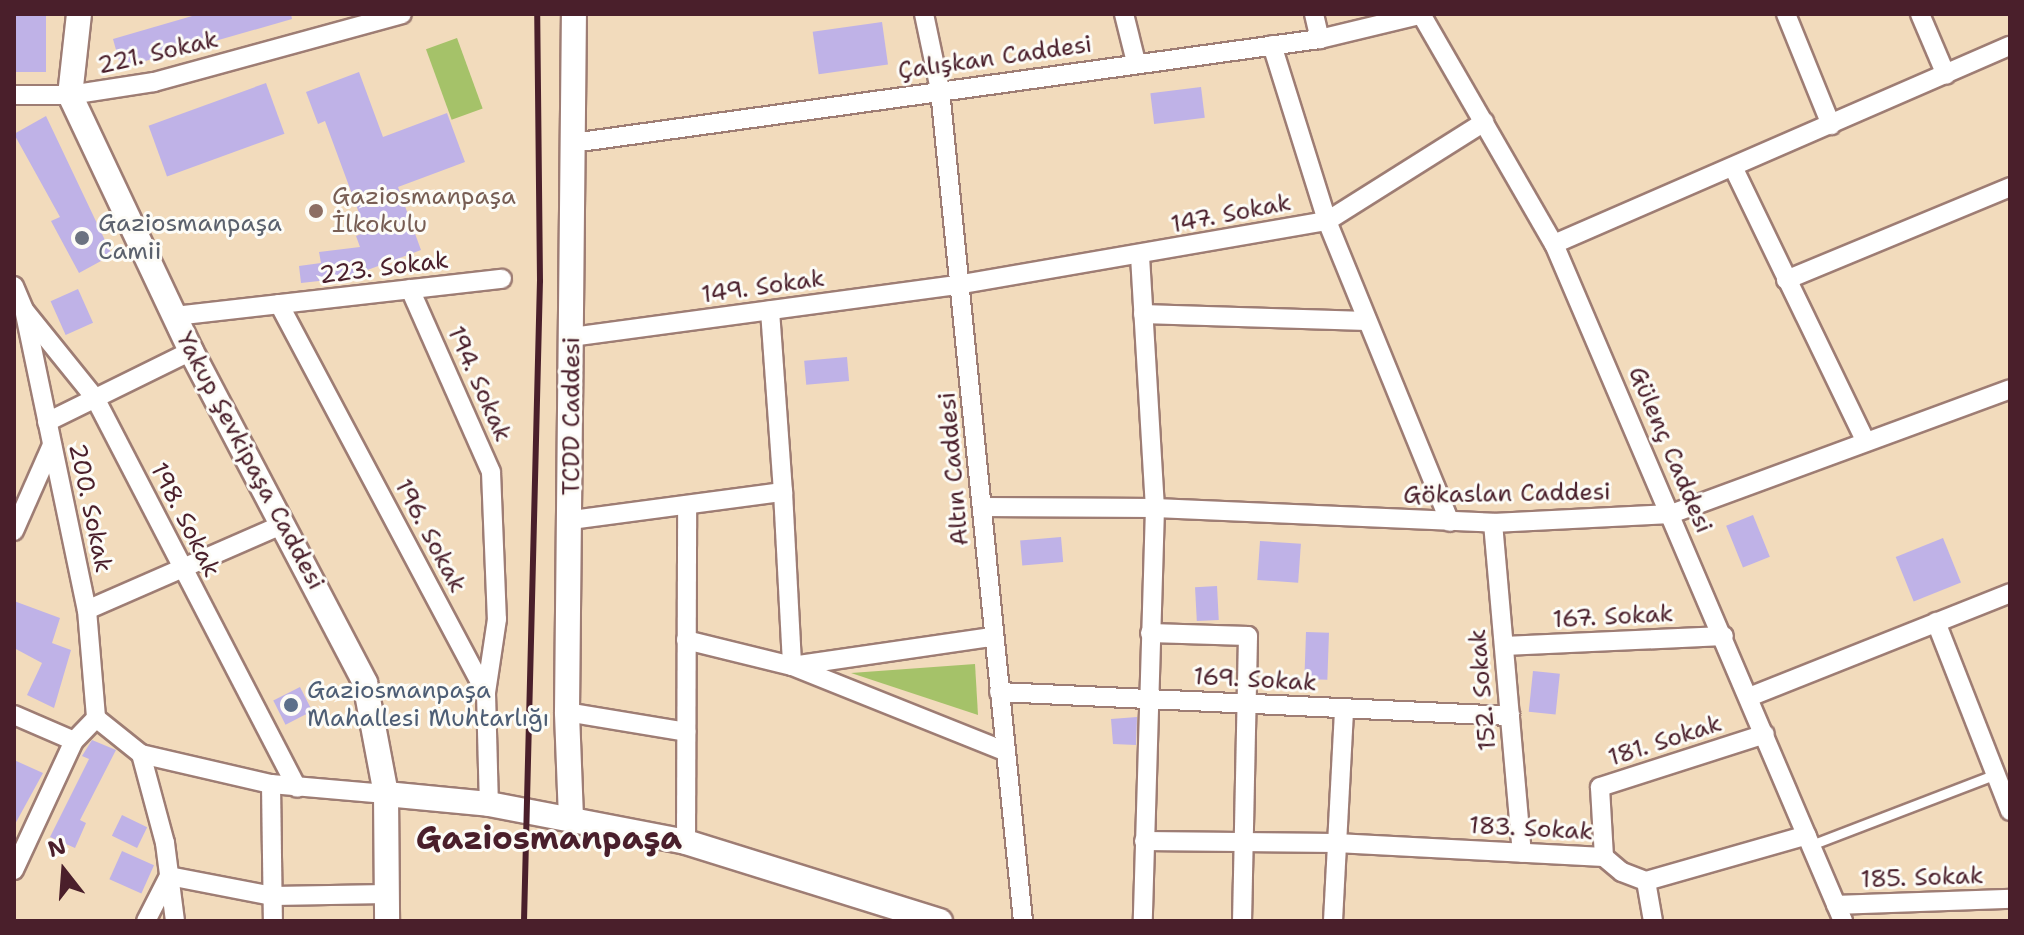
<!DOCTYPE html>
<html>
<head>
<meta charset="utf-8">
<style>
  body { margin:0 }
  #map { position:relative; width:2024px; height:935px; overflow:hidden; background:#f2dbbc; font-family:"Shantell Sans",sans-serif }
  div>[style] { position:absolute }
  .green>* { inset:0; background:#a5c269; transform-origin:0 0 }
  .building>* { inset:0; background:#bfb2e7; transform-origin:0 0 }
  .roads { filter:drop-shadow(2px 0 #9e7d74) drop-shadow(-2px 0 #9e7d74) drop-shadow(0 2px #9e7d74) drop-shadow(0 -2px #9e7d74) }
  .service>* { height:9px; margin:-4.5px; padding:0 4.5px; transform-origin:4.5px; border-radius:4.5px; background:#fff }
  .minor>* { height:18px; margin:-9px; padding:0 9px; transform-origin:9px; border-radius:9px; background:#fff }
  .secondary>* { height:24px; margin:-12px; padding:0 12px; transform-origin:12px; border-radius:12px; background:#fff }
  .rail>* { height:6px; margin:-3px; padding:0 3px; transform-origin:3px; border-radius:3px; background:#4a1f2b }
  .dots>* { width:22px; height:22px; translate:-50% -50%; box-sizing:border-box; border:4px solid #fdfcf7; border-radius:50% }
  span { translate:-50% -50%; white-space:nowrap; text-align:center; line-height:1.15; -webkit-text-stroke:6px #fdfcf7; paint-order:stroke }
  .street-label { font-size:24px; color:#4a1f2b }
  .education-label { font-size:24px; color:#785e54 }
  .left { translate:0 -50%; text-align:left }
  .worship-label { font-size:24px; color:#5b616d }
  .service-label { font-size:24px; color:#4e5e75 }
  .district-label { font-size:32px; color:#4a1f2b; font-weight:700 }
  .frame { position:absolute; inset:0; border:16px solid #4a1f2b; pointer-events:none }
  .north { position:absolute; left:24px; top:831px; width:80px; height:80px; -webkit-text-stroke:6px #fdfcf7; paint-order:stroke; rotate:343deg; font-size:22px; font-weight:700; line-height:32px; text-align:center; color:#4a1f2b }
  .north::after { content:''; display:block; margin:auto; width:28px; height:36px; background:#4a1f2b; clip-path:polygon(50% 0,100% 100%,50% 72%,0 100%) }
</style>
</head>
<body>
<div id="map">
  <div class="green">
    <div style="left:457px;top:38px;width:75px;height:33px;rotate:70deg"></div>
    <div style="clip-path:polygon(975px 664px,978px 715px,851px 673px)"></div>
  </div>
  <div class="building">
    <div style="left:14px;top:14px;width:32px;height:58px"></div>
    <div style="clip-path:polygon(199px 14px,291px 14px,292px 19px,121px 68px,113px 39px)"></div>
    <div style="left:882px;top:22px;width:43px;height:70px;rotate:82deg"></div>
    <div style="clip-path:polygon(359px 72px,383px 137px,447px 113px,465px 162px,398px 187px,421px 250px,346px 278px,301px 283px,299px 266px,321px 263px,319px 252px,360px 247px,356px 236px,366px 232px,325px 121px,318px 124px,306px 92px)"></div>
    <div style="left:266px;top:83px;width:54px;height:125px;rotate:70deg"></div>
    <div style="left:1201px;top:87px;width:31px;height:51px;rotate:83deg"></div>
    <div style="clip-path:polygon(46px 116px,112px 255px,79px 273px,51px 221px,60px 217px,14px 134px)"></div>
    <div style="left:78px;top:289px;width:37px;height:30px;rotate:66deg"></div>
    <div style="left:847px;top:357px;width:24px;height:43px;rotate:85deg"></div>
    <div style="left:1753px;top:515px;width:45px;height:29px;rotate:68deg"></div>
    <div style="left:1061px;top:537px;width:25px;height:41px;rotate:85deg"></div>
    <div style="left:1943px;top:538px;width:48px;height:51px;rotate:68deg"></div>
    <div style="left:1260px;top:541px;width:41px;height:39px;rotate:4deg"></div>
    <div style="left:1217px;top:586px;width:34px;height:22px;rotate:87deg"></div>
    <div style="clip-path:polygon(14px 601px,60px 618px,52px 643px,71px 650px,54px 708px,27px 695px,42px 663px,14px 648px)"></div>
    <div style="left:1306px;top:632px;width:23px;height:47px;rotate:2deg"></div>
    <div style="left:1533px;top:671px;width:27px;height:41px;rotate:6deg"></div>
    <div style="left:300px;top:687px;width:27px;height:30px;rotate:63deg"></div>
    <div style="clip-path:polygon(1137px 717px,1136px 745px,1113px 744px,1111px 719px)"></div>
    <div style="clip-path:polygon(92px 740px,116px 750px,80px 820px,86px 823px,75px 848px,50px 837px,89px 759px,82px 756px)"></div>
    <div style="clip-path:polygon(14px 760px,43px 773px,14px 826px)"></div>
    <div style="left:122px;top:815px;width:28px;height:23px;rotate:26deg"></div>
    <div style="left:122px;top:851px;width:35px;height:31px;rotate:24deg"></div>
  </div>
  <div class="roads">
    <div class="service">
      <div style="left:1811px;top:845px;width:198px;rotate:-21deg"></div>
    </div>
    <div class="minor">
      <div style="left:924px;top:14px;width:78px;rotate:78.1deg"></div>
      <div style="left:940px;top:90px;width:835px;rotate:84.3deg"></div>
      <div style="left:1124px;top:14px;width:49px;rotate:76deg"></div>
      <div style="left:1314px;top:14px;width:26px;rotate:77deg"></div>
      <div style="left:1421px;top:14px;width:266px;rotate:60deg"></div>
      <div style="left:1554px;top:244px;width:736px;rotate:66.88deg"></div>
      <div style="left:1786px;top:14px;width:120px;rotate:67.9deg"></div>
      <div style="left:1920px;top:14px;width:66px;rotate:66.9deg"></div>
      <div style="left:1272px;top:45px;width:184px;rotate:72.6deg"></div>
      <div style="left:1327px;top:221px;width:325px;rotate:67.8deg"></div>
      <div style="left:14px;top:95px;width:56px"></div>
      <div style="left:70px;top:95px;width:85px;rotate:-8.8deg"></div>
      <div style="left:154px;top:82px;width:257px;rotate:-15.3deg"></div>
      <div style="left:573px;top:143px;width:754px;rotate:-7.93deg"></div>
      <div style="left:1320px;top:39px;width:106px;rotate:-13.6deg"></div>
      <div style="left:1733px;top:167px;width:305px;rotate:64.2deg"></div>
      <div style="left:1554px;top:244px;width:497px;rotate:-23.5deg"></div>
      <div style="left:1140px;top:256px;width:252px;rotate:86.6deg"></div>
      <div style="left:1155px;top:508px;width:413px;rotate:91.7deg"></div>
      <div style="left:1786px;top:280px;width:243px;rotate:-22.5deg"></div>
      <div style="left:14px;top:286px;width:26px;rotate:67deg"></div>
      <div style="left:24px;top:310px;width:113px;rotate:51.1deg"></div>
      <div style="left:95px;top:398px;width:439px;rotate:62.6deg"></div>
      <div style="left:410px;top:289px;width:200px;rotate:66.1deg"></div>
      <div style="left:491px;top:472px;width:147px;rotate:87.7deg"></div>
      <div style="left:497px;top:619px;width:75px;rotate:98.5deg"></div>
      <div style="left:279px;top:304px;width:441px;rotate:62deg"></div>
      <div style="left:486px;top:693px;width:111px;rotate:88.5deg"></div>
      <div style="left:25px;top:314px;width:302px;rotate:78.2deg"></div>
      <div style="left:87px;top:610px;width:108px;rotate:85.2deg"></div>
      <div style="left:1143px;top:314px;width:223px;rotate:1.8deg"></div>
      <div style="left:175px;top:316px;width:329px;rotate:-6.5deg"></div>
      <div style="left:572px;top:337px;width:394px;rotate:-7.7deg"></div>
      <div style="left:962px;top:284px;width:370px;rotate:-9.8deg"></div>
      <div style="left:1327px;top:221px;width:186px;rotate:-32.2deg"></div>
      <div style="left:47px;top:422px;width:161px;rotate:-26.2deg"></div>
      <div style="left:783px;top:492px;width:174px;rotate:87deg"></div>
      <div style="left:792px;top:666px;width:202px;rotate:-8.3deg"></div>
      <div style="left:982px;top:507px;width:173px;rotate:0.3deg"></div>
      <div style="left:1155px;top:508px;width:338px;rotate:2.5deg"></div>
      <div style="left:1493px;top:523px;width:178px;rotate:-2.9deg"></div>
      <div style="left:1671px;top:514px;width:361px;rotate:-20.2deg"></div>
      <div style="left:572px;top:520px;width:213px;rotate:-7.6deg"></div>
      <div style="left:783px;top:492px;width:182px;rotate:-94.1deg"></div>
      <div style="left:1493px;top:523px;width:331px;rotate:85deg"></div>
      <div style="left:14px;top:531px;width:94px;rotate:-66.2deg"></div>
      <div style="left:87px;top:610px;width:215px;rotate:-23.6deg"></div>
      <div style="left:1936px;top:622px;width:203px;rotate:68.6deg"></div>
      <div style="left:1150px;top:633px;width:98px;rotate:1.8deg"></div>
      <div style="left:1248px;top:636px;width:285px;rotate:91.2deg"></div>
      <div style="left:686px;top:640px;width:109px;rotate:13.8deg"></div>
      <div style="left:792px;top:666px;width:229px;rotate:21.8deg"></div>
      <div style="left:1504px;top:646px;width:220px;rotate:-2.6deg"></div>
      <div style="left:999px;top:692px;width:512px;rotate:2.69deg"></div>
      <div style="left:1749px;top:697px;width:281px;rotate:-21.7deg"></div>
      <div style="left:567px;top:712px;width:121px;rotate:9.5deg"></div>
      <div style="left:14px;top:715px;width:65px;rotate:23.4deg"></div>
      <div style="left:96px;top:718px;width:58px;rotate:38.7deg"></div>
      <div style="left:141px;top:754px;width:133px;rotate:13deg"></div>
      <div style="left:271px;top:784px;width:115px;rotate:5deg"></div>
      <div style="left:141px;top:754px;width:92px;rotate:74.9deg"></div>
      <div style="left:165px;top:843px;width:79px;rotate:82.7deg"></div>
      <div style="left:271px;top:784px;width:137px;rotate:89.2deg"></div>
      <div style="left:1144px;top:841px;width:192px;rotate:0.6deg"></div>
      <div style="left:1336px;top:843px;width:268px;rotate:3deg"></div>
      <div style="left:1604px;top:857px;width:23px;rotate:40deg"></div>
      <div style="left:1622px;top:872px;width:26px;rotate:21deg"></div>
      <div style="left:1646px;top:881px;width:167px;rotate:-15.9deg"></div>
      <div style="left:686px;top:842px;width:337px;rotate:-89.8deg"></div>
      <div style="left:1604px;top:857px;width:70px;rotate:-93.3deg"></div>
      <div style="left:1600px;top:787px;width:173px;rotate:-17.8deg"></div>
      <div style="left:14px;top:870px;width:142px;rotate:-65.1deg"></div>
      <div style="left:74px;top:741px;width:32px;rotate:-46deg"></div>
      <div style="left:1646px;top:881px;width:41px;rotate:80.1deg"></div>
      <div style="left:1836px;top:905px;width:174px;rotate:-2deg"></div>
      <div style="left:146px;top:921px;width:51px;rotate:-62.9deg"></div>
      <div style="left:169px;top:876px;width:106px;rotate:10.9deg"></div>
      <div style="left:273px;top:896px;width:114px;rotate:-1deg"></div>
      <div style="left:1333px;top:921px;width:213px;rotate:-87deg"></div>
    </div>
    <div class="secondary">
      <div style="left:79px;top:14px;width:81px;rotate:96.3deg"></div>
      <div style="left:70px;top:95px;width:283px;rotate:64.7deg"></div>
      <div style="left:191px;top:351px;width:375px;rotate:62.3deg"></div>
      <div style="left:365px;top:683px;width:113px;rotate:79.3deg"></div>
      <div style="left:386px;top:794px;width:127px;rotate:89.5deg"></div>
      <div style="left:386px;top:794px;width:103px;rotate:5.5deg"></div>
      <div style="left:489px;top:804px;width:201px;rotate:10.9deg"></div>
      <div style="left:686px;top:842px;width:266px;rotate:17.3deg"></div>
      <div style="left:571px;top:818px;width:106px;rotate:-92.2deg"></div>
      <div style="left:567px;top:712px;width:698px;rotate:-89.43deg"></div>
    </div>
  </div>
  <div class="rail">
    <div style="left:524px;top:921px;width:640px;rotate:-88.57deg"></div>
    <div style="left:540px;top:281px;width:267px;rotate:-90.6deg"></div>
  </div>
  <div class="dots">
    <div style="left:316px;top:211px;background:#8d6e63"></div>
    <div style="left:82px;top:238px;background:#6b7280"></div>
    <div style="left:291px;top:705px;background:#5c6f8a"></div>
  </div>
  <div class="street-label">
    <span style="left:158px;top:53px;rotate:-13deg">221. Sokak</span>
    <span style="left:995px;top:58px;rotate:-8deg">Çalışkan Caddesi</span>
    <span style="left:1231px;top:214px;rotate:-11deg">147. Sokak</span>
    <span style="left:384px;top:268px;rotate:-7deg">223. Sokak</span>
    <span style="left:763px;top:287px;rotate:-8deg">149. Sokak</span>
    <span style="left:479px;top:384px;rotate:66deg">194. Sokak</span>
    <span style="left:572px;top:416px;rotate:-90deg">TCDD Caddesi</span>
    <span style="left:1670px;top:450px;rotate:67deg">Gülenç Caddesi</span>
    <span style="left:250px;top:461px;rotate:62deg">Yakup Şevkipaşa Caddesi</span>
    <span style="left:954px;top:469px;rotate:-95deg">Altın Caddesi</span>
    <span style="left:1507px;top:494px;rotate:-1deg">Gökaslan Caddesi</span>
    <span style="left:90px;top:508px;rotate:78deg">200. Sokak</span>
    <span style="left:185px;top:520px;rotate:63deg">198. Sokak</span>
    <span style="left:430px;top:536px;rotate:62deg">196. Sokak</span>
    <span style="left:1613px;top:617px;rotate:-3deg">167. Sokak</span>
    <span style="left:1255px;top:680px;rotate:3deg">169. Sokak</span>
    <span style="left:1483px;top:690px;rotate:-95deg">152. Sokak</span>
    <span style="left:1665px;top:741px;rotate:-18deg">181. Sokak</span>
    <span style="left:1531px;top:829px;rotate:3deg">183. Sokak</span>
    <span style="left:1922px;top:878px;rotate:-2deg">185. Sokak</span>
  </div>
  <div class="education-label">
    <span class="left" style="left:332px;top:211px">Gaziosmanpaşa<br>İlkokulu</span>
  </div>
  <div class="worship-label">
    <span class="left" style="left:98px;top:238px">Gaziosmanpaşa<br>Camii</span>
  </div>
  <div class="service-label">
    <span class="left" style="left:307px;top:705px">Gaziosmanpaşa<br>Mahallesi Muhtarlığı</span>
  </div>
  <div class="district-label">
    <span style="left:549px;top:838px">Gaziosmanpaşa</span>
  </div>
  <div class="frame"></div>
  <div class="north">N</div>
</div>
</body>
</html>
